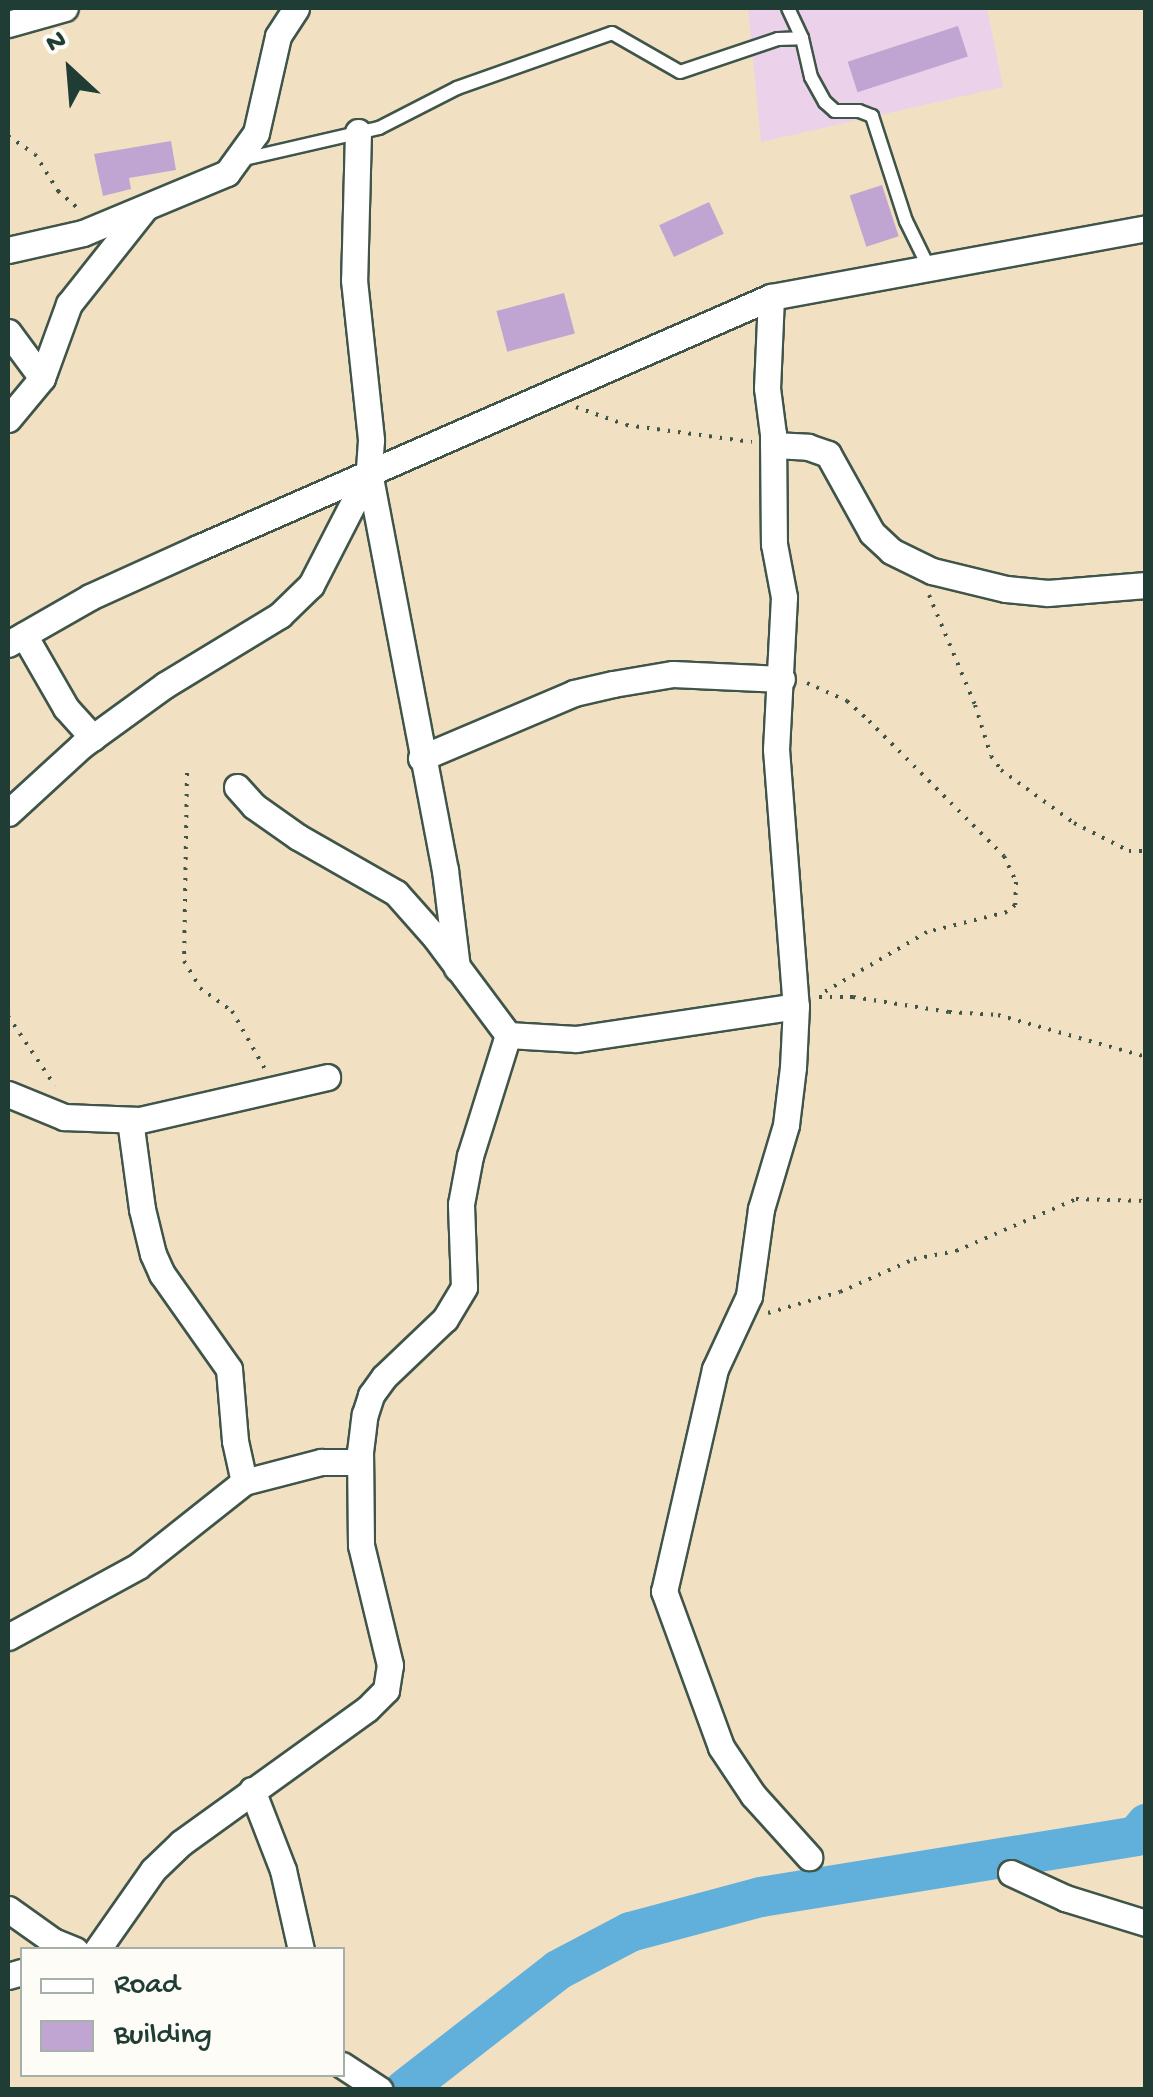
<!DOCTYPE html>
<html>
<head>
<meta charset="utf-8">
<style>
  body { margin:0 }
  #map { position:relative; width:1153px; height:2097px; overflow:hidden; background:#f2e0c3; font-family:"Gochi Hand",sans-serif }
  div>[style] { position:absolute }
  .built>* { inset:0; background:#ecd1ea }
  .river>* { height:40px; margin:-20px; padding:0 20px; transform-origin:20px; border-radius:20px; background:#61b0db }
  .building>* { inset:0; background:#c0a5d3; transform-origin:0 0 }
  .path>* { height:4px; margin-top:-2px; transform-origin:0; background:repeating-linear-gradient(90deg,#3f5549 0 2.5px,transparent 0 10.5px) }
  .roads { filter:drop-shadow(2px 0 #3f5549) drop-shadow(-2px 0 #3f5549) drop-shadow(0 2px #3f5549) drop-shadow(0 -2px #3f5549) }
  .service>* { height:12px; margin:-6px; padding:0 6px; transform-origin:6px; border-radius:6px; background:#fff }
  .minor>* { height:25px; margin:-12.5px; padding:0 12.5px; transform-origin:12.5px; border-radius:12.5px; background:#fff }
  span { translate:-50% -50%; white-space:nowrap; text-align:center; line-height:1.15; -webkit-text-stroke:8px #fdfcf7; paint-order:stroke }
  .frame { position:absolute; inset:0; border:10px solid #1f3d34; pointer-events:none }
  .legend { position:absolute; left:20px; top:1947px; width:325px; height:130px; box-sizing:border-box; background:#fdfcf7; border:2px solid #a4b0a9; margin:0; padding:12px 18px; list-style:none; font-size:30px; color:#1f3d34 }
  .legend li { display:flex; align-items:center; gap:20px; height:50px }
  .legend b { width:50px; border:2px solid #a4b0a9 }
  .north { position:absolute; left:20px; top:20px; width:100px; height:100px; -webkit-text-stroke:8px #fdfcf7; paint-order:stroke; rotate:334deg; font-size:28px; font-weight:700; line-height:40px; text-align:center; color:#1f3d34 }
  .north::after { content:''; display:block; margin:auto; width:35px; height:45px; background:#1f3d34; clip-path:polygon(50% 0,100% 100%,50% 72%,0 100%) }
</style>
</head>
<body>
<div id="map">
  <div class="built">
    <div style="clip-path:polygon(748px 8px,987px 8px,1003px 87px,761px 142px)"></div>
  </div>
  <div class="river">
    <div style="left:404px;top:2090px;width:195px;rotate:-37.9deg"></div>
    <div style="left:558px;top:1970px;width:81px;rotate:-27.8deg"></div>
    <div style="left:630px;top:1932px;width:136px;rotate:-15deg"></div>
    <div style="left:761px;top:1897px;width:380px;rotate:-9.2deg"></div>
    <div style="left:1136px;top:1836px;width:16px;rotate:-50deg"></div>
  </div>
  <div class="building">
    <div style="left:958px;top:26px;width:32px;height:116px;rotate:72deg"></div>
    <div style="clip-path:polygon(171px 141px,176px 170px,129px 178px,131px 189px,103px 196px,94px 154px)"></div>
    <div style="left:882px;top:185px;width:54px;height:34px;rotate:72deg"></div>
    <div style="left:709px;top:202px;width:35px;height:55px;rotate:65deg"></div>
    <div style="left:564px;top:293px;width:42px;height:70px;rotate:75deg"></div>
  </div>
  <div class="path">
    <div style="left:8px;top:136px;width:32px;rotate:34deg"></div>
    <div style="left:35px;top:154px;width:44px;rotate:58.1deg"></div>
    <div style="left:58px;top:191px;width:29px;rotate:41deg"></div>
    <div style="left:576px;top:407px;width:53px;rotate:19.8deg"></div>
    <div style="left:626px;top:425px;width:127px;rotate:7.7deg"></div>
    <div style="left:929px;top:595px;width:119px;rotate:67.3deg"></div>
    <div style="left:975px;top:705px;width:53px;rotate:72.6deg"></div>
    <div style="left:991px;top:756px;width:17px;rotate:54deg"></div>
    <div style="left:1001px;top:770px;width:90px;rotate:36deg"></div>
    <div style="left:1074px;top:823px;width:62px;rotate:27deg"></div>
    <div style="left:1129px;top:851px;width:17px"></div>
    <div style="left:807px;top:683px;width:44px;rotate:24.2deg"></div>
    <div style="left:847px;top:701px;width:30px;rotate:42deg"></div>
    <div style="left:869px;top:721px;width:191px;rotate:45deg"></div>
    <div style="left:1004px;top:856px;width:29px;rotate:65deg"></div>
    <div style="left:1016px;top:882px;width:23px;rotate:92deg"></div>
    <div style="left:1015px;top:905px;width:11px;rotate:139deg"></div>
    <div style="left:1007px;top:912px;width:82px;rotate:166deg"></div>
    <div style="left:927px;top:932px;width:125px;rotate:149.7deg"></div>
    <div style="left:187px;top:773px;width:188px;rotate:90.9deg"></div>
    <div style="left:184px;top:961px;width:31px;rotate:59deg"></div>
    <div style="left:200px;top:988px;width:39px;rotate:36deg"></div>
    <div style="left:232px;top:1011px;width:67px;rotate:60.4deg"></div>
    <div style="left:819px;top:997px;width:34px"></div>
    <div style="left:853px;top:997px;width:97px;rotate:8.9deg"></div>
    <div style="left:949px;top:1012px;width:49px;rotate:3.5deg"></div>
    <div style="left:998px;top:1015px;width:154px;rotate:15.8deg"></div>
    <div style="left:8px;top:1016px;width:84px;rotate:56.1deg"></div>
    <div style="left:768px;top:1313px;width:75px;rotate:-16.3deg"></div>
    <div style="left:840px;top:1292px;width:81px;rotate:-24deg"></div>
    <div style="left:914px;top:1259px;width:43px;rotate:-10.8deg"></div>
    <div style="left:956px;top:1251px;width:131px;rotate:-23.4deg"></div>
    <div style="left:1076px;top:1199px;width:70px;rotate:1.6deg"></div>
  </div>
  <div class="roads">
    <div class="service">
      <div style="left:788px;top:8px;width:33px;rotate:65deg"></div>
      <div style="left:802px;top:38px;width:40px;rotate:77deg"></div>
      <div style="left:811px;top:77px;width:29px;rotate:61deg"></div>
      <div style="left:825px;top:102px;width:13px;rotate:42deg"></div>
      <div style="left:835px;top:111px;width:24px"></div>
      <div style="left:859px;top:111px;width:14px;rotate:21deg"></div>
      <div style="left:872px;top:116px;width:110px;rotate:72.1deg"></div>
      <div style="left:906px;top:221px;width:52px;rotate:63.9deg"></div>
      <div style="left:240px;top:160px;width:143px;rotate:-13deg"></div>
      <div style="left:379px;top:128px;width:88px;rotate:-27.1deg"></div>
      <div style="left:457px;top:88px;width:164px;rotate:-19.5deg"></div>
      <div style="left:612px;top:33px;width:78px;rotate:29.8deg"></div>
      <div style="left:680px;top:72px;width:103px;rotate:-18.6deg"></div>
      <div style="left:778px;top:39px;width:24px;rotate:-2deg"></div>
    </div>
    <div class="minor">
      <div style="left:8px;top:24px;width:59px;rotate:-15.7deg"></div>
      <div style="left:358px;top:132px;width:148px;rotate:91.5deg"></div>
      <div style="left:354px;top:280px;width:161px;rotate:83.9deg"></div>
      <div style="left:371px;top:440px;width:32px;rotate:94deg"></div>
      <div style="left:369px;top:472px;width:405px;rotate:79.2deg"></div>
      <div style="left:445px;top:870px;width:99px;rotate:83deg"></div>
      <div style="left:8px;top:250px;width:77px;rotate:-12.8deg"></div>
      <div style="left:83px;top:233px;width:156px;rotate:-22.6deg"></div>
      <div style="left:227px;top:173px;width:49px;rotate:-54.1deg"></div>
      <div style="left:256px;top:133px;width:99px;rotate:-77.2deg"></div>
      <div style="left:278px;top:36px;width:33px;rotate:-57deg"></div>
      <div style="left:771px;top:297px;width:91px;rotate:92.5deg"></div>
      <div style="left:767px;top:388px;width:46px;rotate:82.6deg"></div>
      <div style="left:773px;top:434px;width:110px;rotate:89.5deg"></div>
      <div style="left:774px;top:544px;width:54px;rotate:79.3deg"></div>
      <div style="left:784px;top:597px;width:152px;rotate:93deg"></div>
      <div style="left:776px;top:749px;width:258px;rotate:85.6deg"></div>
      <div style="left:796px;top:1006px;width:61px;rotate:92.8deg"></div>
      <div style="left:793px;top:1067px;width:58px;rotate:96.9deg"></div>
      <div style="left:786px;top:1125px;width:88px;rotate:106.6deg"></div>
      <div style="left:761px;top:1209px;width:88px;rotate:97.9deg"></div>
      <div style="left:749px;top:1296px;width:81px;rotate:115deg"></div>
      <div style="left:715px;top:1369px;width:228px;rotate:102.9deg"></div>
      <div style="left:664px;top:1591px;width:166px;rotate:69.9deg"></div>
      <div style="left:721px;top:1747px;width:58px;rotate:56.3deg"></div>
      <div style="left:753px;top:1795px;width:84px;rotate:47.9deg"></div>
      <div style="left:8px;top:332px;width:57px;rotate:53.5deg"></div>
      <div style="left:8px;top:419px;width:53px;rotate:-50.3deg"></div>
      <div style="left:42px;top:378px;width:79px;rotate:-70deg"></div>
      <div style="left:69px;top:304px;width:122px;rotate:-51.6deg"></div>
      <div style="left:773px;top:445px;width:35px;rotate:3deg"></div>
      <div style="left:808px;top:447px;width:21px;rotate:19deg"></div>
      <div style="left:828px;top:454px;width:90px;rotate:60.9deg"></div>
      <div style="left:872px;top:533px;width:26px;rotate:43deg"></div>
      <div style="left:891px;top:551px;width:46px;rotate:26deg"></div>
      <div style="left:932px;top:571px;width:76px;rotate:13.7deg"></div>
      <div style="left:1006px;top:589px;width:42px;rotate:5.4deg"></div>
      <div style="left:1048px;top:593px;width:98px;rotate:-4.7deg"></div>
      <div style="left:24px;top:635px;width:84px;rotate:60.1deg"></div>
      <div style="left:66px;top:708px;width:40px;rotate:48deg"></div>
      <div style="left:8px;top:644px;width:95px;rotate:-29.8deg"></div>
      <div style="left:90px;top:597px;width:119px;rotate:-24.4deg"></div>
      <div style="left:198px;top:548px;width:626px;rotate:-23.66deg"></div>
      <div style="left:771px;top:297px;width:381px;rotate:-10.4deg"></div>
      <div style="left:421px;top:758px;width:166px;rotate:-23deg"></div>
      <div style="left:574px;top:693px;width:40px;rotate:-13deg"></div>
      <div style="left:613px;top:684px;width:61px;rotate:-9.5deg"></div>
      <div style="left:673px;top:674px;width:109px;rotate:2.6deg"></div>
      <div style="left:237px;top:787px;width:25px;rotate:48deg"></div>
      <div style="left:254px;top:806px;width:54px;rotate:35.2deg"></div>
      <div style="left:298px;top:837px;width:113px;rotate:29.7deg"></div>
      <div style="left:396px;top:893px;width:59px;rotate:48.4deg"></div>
      <div style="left:435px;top:937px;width:122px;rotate:53.3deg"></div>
      <div style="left:508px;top:1035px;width:68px;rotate:3.4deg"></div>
      <div style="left:576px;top:1039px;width:222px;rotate:-8.5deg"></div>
      <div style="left:8px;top:813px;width:99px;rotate:-42.5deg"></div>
      <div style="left:81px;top:746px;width:104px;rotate:-36deg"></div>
      <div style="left:165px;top:685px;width:135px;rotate:-31.3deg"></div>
      <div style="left:280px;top:615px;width:43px;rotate:-44.1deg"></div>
      <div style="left:311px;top:585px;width:127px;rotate:-62.8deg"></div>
      <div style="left:8px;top:1094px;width:61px;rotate:22.3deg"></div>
      <div style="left:64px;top:1117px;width:76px;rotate:2.3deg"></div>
      <div style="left:140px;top:1120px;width:192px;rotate:-12.9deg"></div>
      <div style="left:130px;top:1120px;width:90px;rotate:82.3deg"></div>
      <div style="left:142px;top:1209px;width:46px;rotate:76.3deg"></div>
      <div style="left:153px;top:1254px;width:22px;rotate:66deg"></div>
      <div style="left:162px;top:1274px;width:116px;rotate:54.8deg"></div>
      <div style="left:229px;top:1369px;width:72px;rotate:85.2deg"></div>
      <div style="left:235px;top:1441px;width:42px;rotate:77.6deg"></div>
      <div style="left:8px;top:1637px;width:148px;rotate:-28.6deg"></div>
      <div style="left:138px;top:1566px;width:135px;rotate:-38.4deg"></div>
      <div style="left:244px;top:1482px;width:80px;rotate:-14.6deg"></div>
      <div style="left:321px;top:1462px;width:39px"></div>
      <div style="left:252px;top:1790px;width:86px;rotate:68.8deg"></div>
      <div style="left:283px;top:1870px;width:82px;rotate:77.3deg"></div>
      <div style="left:1011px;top:1873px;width:60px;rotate:24.8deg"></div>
      <div style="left:1065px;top:1898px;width:85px;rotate:17.2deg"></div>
      <div style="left:8px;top:1909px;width:55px;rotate:35.4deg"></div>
      <div style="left:53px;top:1941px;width:24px;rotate:22deg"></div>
      <div style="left:97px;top:1950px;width:98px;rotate:-55deg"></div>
      <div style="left:153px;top:1870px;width:39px;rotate:-44deg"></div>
      <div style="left:181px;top:1843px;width:229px;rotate:-35.8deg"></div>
      <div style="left:367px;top:1709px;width:27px;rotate:-45deg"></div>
      <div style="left:386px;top:1690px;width:25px;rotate:-81deg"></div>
      <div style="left:390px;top:1665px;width:123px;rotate:-103.6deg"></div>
      <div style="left:361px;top:1545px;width:93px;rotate:-90.6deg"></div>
      <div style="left:360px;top:1452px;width:38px;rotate:-83deg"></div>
      <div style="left:365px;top:1414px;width:20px;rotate:-72deg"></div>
      <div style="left:371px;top:1395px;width:22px;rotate:-54deg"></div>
      <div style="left:384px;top:1377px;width:84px;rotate:-43.6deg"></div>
      <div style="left:445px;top:1319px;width:37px;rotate:-59deg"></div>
      <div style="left:464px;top:1287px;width:83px;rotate:-92.1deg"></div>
      <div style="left:461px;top:1204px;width:49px;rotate:-79.4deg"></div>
      <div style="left:470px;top:1156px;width:127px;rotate:-72.6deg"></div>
      <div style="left:8px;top:1976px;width:15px;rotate:-16deg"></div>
      <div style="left:342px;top:2065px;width:45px;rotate:33.3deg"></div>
    </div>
  </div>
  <div class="frame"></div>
  <ul class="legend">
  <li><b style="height:12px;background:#fff"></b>Road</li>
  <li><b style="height:28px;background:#c0a5d3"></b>Building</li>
  </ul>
  <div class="north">N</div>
</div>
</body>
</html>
